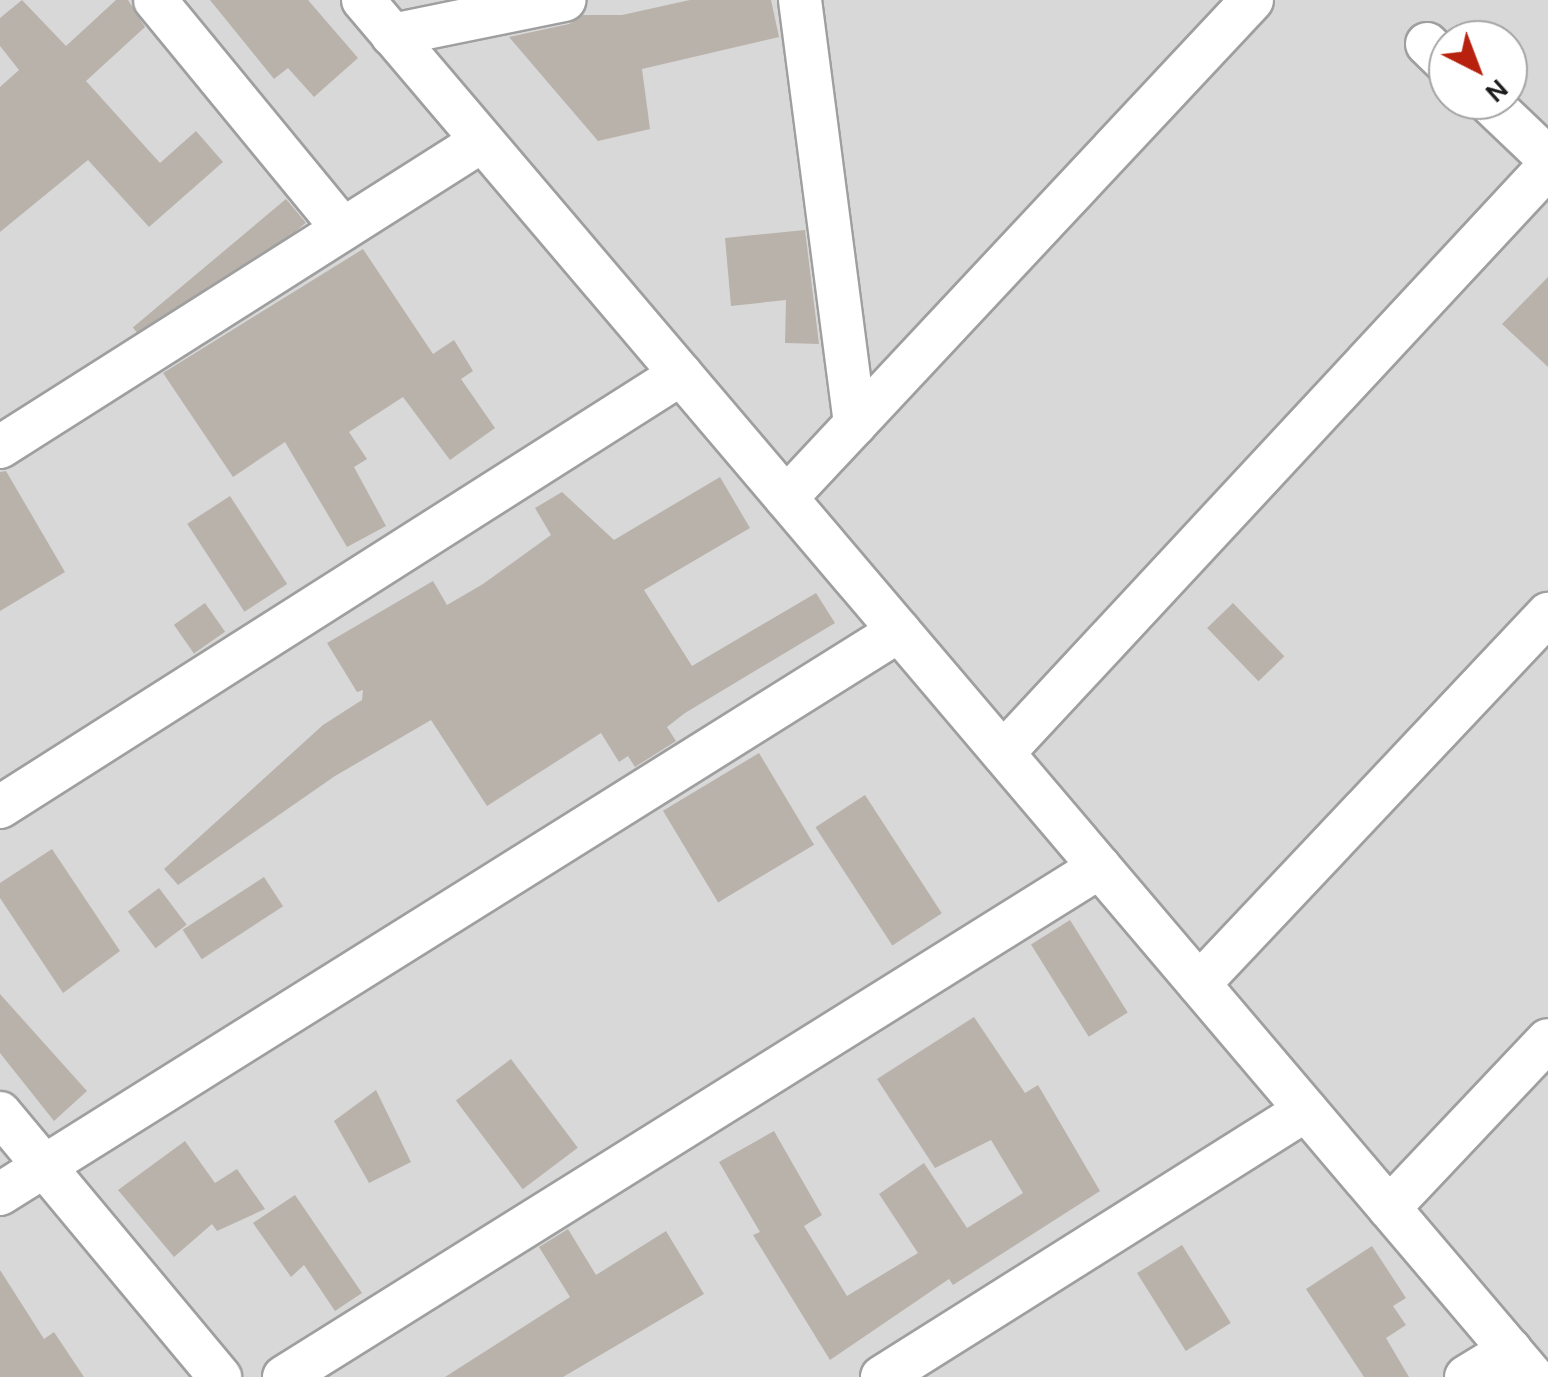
<!DOCTYPE html>
<html>
<head>
<meta charset="utf-8">
<style>
  body { margin:0 }
  #map { position:relative; width:1548px; height:1377px; overflow:hidden; background:#ece9e1; font-family:Karla,sans-serif }
  div>[style] { position:absolute }
  .residential>* { inset:0; background:#d9d8d8 }
  .building>* { inset:0; background:#b8b2ab; transform-origin:0 0 }
  .roads { filter:drop-shadow(2px 0 #9f9f9f) drop-shadow(-2px 0 #9f9f9f) drop-shadow(0 2px #9f9f9f) drop-shadow(0 -2px #9f9f9f) }
  .minor>* { height:42px; margin:-21px; padding:0 21px; transform-origin:21px; border-radius:21px; background:#fff }
  span { translate:-50% -50%; white-space:nowrap; text-align:center; line-height:1.15; -webkit-text-stroke:10px #fff; paint-order:stroke }
  .north { position:absolute; left:1428px; top:20px; width:100px; height:100px; box-sizing:border-box; background:#fff; border:2px solid #a4a4a4; border-radius:50%; rotate:138deg; font-size:28px; font-weight:700; line-height:40px; text-align:center; color:#1b1b1b }
  .north::after { content:''; display:block; margin:auto; width:35px; height:45px; background:#b7210e; clip-path:polygon(50% 0,100% 100%,50% 72%,0 100%) }
</style>
</head>
<body>
<div id="map">
  <div class="residential">
    <div style="clip-path:polygon(evenodd,0 0,1548px 0,1548px 1377px,0 1377px,0 0,1448px 40px,1508px 40px,1508px 100px,1448px 100px,1448px 40px)"></div>
  </div>
  <div class="building">
    <div style="clip-path:polygon(22px 0,66px 46px,116px 0,128px 0,145px 27px,86px 81px,160px 163px,196px 131px,223px 162px,149px 227px,88px 160px,0 232px,0 87px,19px 70px,0 46px,0 18px)"></div>
    <div style="clip-path:polygon(210px 0,308px 0,358px 58px,314px 97px,288px 68px,274px 79px)"></div>
    <div style="clip-path:polygon(690px 0,771px 0,779px 37px,642px 69px,650px 129px,598px 141px,509px 37px,569px 24px,583px 15px,622px 15px)"></div>
    <div style="left:286px;top:199px;width:31px;height:200px;rotate:50deg"></div>
    <div style="clip-path:polygon(805px 230px,819px 344px,785px 343px,786px 300px,731px 306px,725px 238px)"></div>
    <div style="clip-path:polygon(363px 249px,433px 354px,454px 340px,473px 371px,461px 379px,495px 428px,450px 460px,403px 397px,349px 432px,367px 459px,354px 467px,386px 526px,347px 547px,285px 442px,233px 477px,163px 373px)"></div>
    <div style="clip-path:polygon(1548px 277px,1548px 367px,1502px 324px)"></div>
    <div style="clip-path:polygon(6px 471px,65px 572px,0 611px,0 472px)"></div>
    <div style="clip-path:polygon(720px 477px,750px 528px,644px 590px,692px 666px,816px 593px,835px 623px,685px 713px,667px 727px,676px 741px,635px 767px,628px 756px,619px 762px,601px 733px,487px 806px,431px 720px,335px 776px,178px 885px,164px 869px,323px 725px,362px 700px,363px 690px,357px 692px,327px 643px,433px 581px,447px 605px,483px 584px,551px 535px,535px 508px,562px 492px,614px 540px)"></div>
    <div style="left:230px;top:496px;width:105px;height:51px;rotate:57deg"></div>
    <div style="left:205px;top:603px;width:35px;height:38px;rotate:55deg"></div>
    <div style="left:1233px;top:603px;width:74px;height:36px;rotate:46deg"></div>
    <div style="left:759px;top:753px;width:107px;height:112px;rotate:59deg"></div>
    <div style="left:865px;top:795px;width:141px;height:59px;rotate:57deg"></div>
    <div style="clip-path:polygon(52px 849px,120px 951px,63px 993px,0 898px,0 883px)"></div>
    <div style="left:264px;top:877px;width:35px;height:97px;rotate:57deg"></div>
    <div style="left:159px;top:888px;width:46px;height:39px;rotate:53deg"></div>
    <div style="left:1070px;top:920px;width:109px;height:46px;rotate:58deg"></div>
    <div style="clip-path:polygon(0 994px,87px 1091px,54px 1121px,0 1053px)"></div>
    <div style="clip-path:polygon(974px 1017px,1025px 1093px,1038px 1085px,1100px 1191px,953px 1285px,949px 1279px,830px 1360px,753px 1235px,760px 1232px,719px 1162px,774px 1131px,822px 1215px,804px 1226px,847px 1296px,918px 1253px,879px 1194px,924px 1163px,967px 1228px,1023px 1193px,991px 1140px,935px 1168px,877px 1079px)"></div>
    <div style="left:511px;top:1059px;width:111px;height:69px;rotate:53deg"></div>
    <div style="clip-path:polygon(376px 1090px,411px 1162px,369px 1183px,334px 1121px)"></div>
    <div style="clip-path:polygon(185px 1141px,215px 1183px,237px 1169px,265px 1209px,217px 1231px,212px 1224px,174px 1257px,118px 1190px)"></div>
    <div style="clip-path:polygon(295px 1195px,362px 1293px,335px 1311px,304px 1265px,291px 1277px,253px 1223px)"></div>
    <div style="clip-path:polygon(568px 1229px,596px 1275px,666px 1231px,704px 1294px,563px 1377px,445px 1377px,570px 1297px,539px 1247px)"></div>
    <div style="left:1182px;top:1245px;width:92px;height:53px;rotate:58deg"></div>
    <div style="clip-path:polygon(1372px 1246px,1406px 1298px,1393px 1306px,1406px 1325px,1386px 1338px,1409px 1377px,1364px 1377px,1306px 1289px)"></div>
    <div style="clip-path:polygon(0 1270px,44px 1339px,54px 1332px,84px 1377px,0 1377px)"></div>
  </div>
  <div class="roads">
    <div class="minor">
      <div style="left:155px;top:0;width:296px;rotate:50.6deg"></div>
      <div style="left:363px;top:0;width:1807px;rotate:49.65deg"></div>
      <div style="left:800px;top:0;width:428px;rotate:82.6deg"></div>
      <div style="left:392px;top:35px;width:176px;rotate:-11.5deg"></div>
      <div style="left:1427px;top:44px;width:29px;rotate:44deg"></div>
      <div style="left:1487px;top:100px;width:84px;rotate:43.6deg"></div>
      <div style="left:0;top:447px;width:571px;rotate:-32.41deg"></div>
      <div style="left:786px;top:498px;width:682px;rotate:-46.9deg"></div>
      <div style="left:1003px;top:753px;width:800px;rotate:-47.08deg"></div>
      <div style="left:0;top:807px;width:807px;rotate:-32.45deg"></div>
      <div style="left:1199px;top:984px;width:509px;rotate:-46.67deg"></div>
      <div style="left:0;top:1113px;width:344px;rotate:50.2deg"></div>
      <div style="left:0;top:1194px;width:1061px;rotate:-32.06deg"></div>
      <div style="left:1389px;top:1208px;width:231px;rotate:-46.6deg"></div>
      <div style="left:284px;top:1377px;width:962px;rotate:-32.01deg"></div>
      <div style="left:882px;top:1377px;width:501px;rotate:-32.2deg"></div>
      <div style="left:1466px;top:1377px;width:52px;rotate:-31.5deg"></div>
    </div>
  </div>
  <div class="north">N</div>
</div>
</body>
</html>
